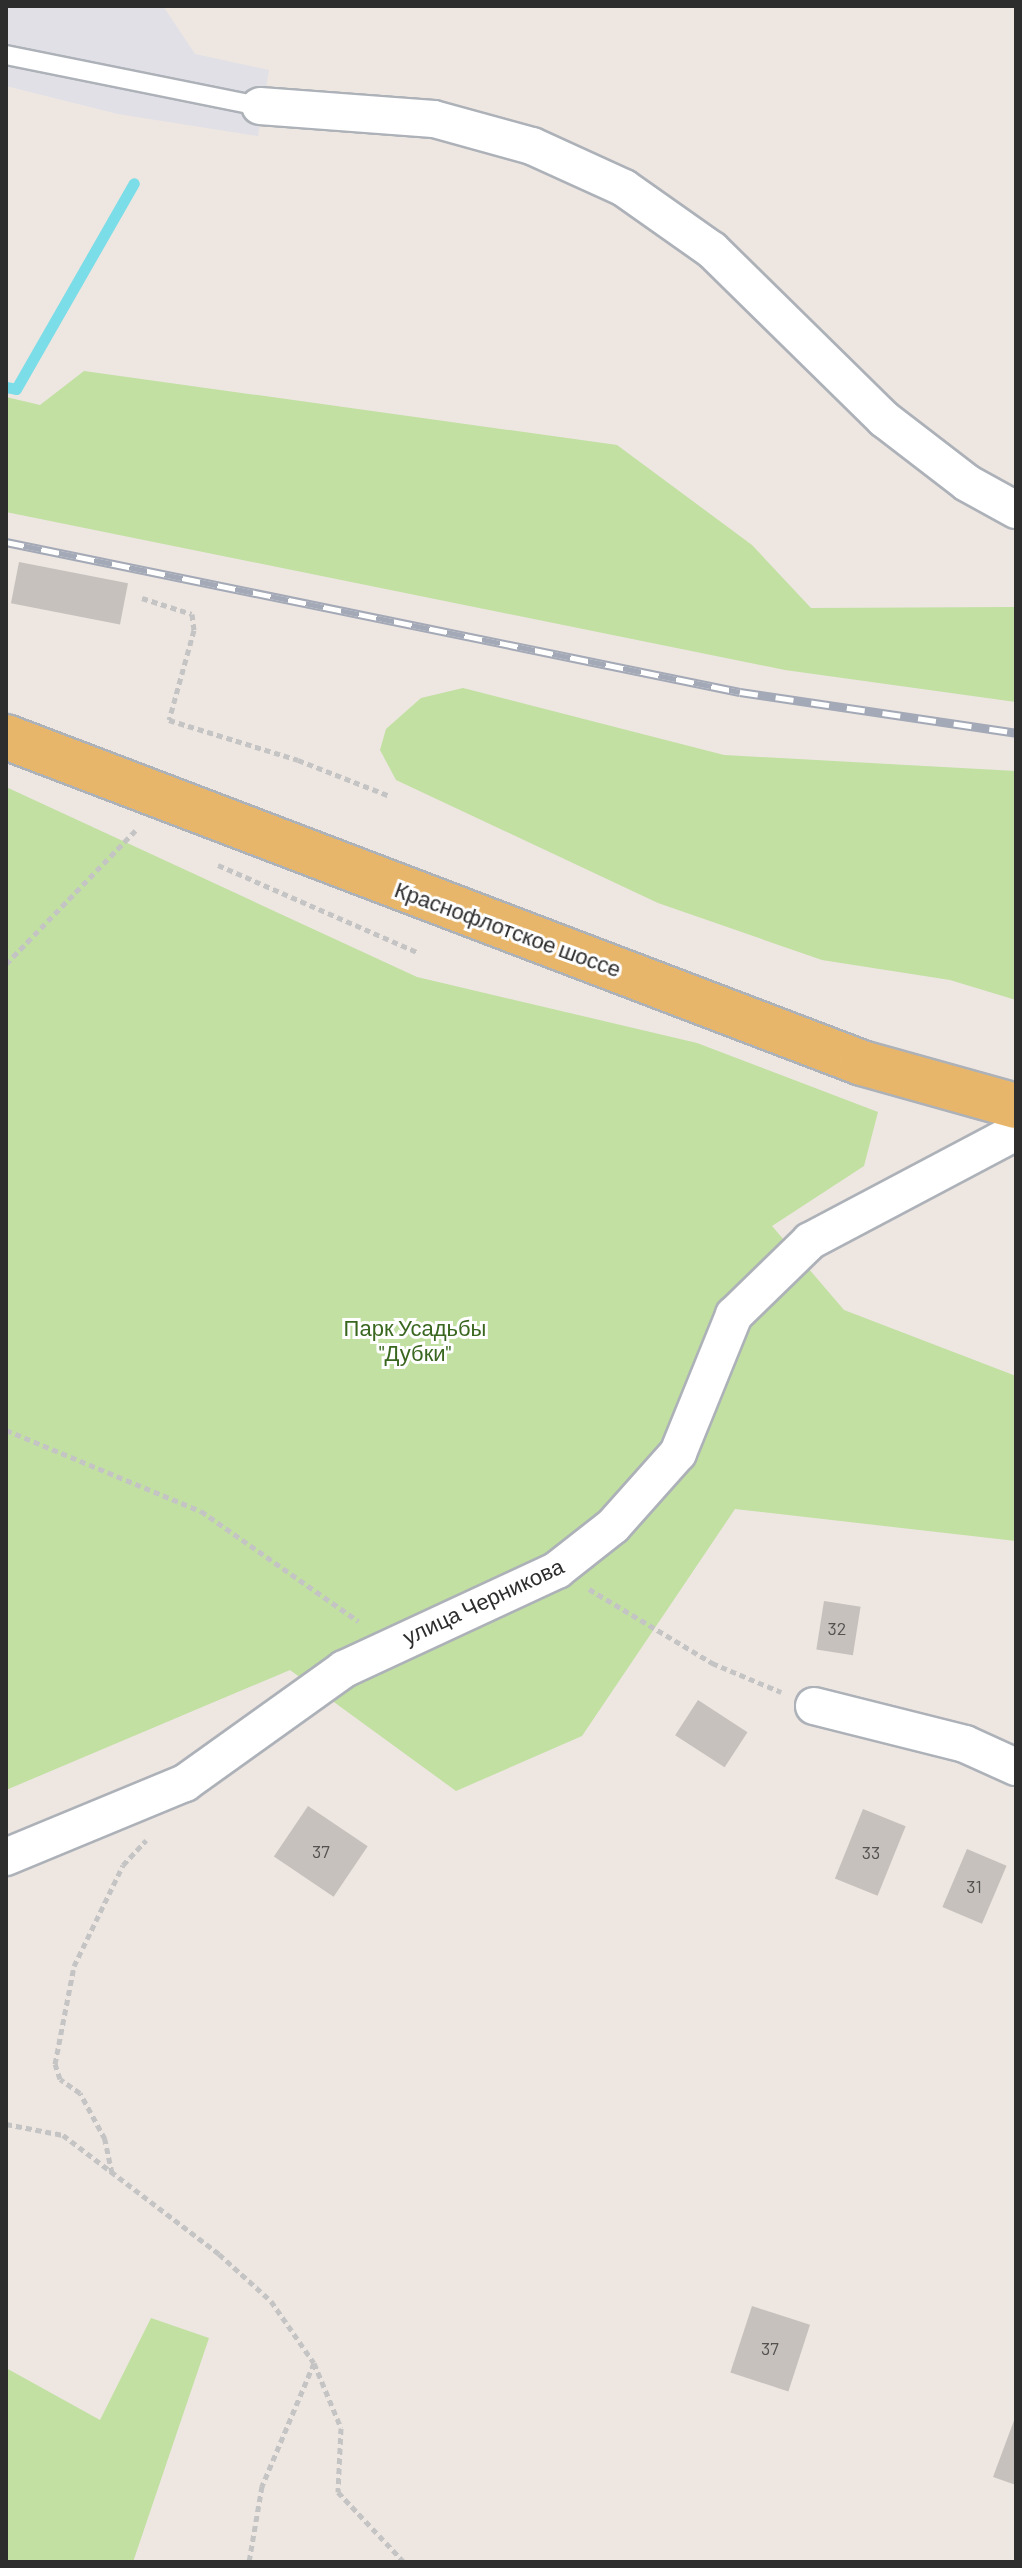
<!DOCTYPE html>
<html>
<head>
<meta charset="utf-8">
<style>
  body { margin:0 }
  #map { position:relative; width:1022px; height:2568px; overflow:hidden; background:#ede6e1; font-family:Barlow,sans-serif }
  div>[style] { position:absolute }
  .industrial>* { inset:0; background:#e1e0e7 }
  .green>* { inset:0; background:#c1e0a1 }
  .stream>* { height:11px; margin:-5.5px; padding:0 5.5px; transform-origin:5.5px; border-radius:5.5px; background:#7bdde7 }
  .building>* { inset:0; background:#c6c1bc; transform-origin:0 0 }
  .path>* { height:5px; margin-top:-2.5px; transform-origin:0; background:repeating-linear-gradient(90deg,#c4c4c4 0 6px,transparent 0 10px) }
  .roads { filter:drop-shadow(2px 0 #adb1b8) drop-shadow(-2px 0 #adb1b8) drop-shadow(0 2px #adb1b8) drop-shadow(0 -2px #adb1b8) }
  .service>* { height:18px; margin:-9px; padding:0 9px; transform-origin:9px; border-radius:9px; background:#fff }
  .minor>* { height:36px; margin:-18px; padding:0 18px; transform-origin:18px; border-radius:18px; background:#fff }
  .primary>* { height:44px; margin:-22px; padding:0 22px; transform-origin:22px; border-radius:22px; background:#e8b66b }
  .rail>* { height:9px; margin-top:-4.5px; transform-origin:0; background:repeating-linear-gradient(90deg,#fff 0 18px,#a3a9b6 0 36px); box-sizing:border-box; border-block:2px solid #a3a9b6 }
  span { translate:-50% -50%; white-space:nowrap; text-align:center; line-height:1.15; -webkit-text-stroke:6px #fff; paint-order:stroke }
  .number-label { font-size:18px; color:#535251 }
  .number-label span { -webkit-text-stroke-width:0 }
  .street-label { font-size:22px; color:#2d2d2d }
  .park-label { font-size:22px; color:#3a6720 }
  .frame { position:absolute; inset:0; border:8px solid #2d2d2d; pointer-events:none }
</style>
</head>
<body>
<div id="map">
  <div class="industrial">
    <div style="clip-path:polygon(6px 6px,163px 6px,195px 54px,269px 70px,258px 136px,118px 114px,6px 86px)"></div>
  </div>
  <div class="green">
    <div style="clip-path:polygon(84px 371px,617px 445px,752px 545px,811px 608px,1016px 607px,1016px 702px,785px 670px,6px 512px,6px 397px,40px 405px)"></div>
    <div style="clip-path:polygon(463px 688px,724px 755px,1016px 771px,1016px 1000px,950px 980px,822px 960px,658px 903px,396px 780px,380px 750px,386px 729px,421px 698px)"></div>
    <div style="clip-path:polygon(6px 787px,417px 977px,697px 1043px,878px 1112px,864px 1166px,772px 1226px,844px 1310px,1016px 1376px,1016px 1541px,735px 1509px,582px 1736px,456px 1791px,290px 1670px,6px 1790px)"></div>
    <div style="clip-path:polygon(151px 2318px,209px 2338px,133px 2562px,6px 2562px,6px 2368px,100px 2420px)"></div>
  </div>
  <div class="stream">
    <div style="left:6px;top:387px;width:10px;rotate:11deg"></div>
    <div style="left:16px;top:389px;width:237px;rotate:-60.2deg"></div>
  </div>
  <div class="building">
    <div style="left:19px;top:562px;width:111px;height:42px;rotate:11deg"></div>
    <div style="left:824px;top:1601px;width:37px;height:49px;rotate:9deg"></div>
    <div style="left:698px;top:1700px;width:59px;height:42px;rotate:33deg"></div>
    <div style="left:308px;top:1806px;width:72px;height:61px;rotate:34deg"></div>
    <div style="left:863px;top:1809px;width:46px;height:75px;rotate:22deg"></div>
    <div style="left:967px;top:1849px;width:43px;height:63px;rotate:23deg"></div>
    <div style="left:752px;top:2306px;width:61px;height:70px;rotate:18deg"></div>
    <div style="clip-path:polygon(1016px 2415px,1016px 2485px,993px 2477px)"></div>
  </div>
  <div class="path">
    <div style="left:142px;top:598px;width:52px;rotate:17.7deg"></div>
    <div style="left:192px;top:614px;width:16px;rotate:83deg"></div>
    <div style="left:194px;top:630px;width:93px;rotate:105.5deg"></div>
    <div style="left:169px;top:720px;width:135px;rotate:17.2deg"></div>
    <div style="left:298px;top:760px;width:99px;rotate:21.4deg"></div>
    <div style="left:218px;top:865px;width:219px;rotate:23.6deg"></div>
    <div style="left:6px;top:964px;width:187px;rotate:-45.9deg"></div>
    <div style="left:6px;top:1430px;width:211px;rotate:22.6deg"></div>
    <div style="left:201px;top:1511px;width:192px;rotate:35deg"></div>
    <div style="left:589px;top:1589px;width:144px;rotate:31deg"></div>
    <div style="left:712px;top:1663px;width:75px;rotate:22.8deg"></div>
    <div style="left:6px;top:2124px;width:58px;rotate:10.9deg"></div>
    <div style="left:63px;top:2135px;width:196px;rotate:37.3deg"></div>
    <div style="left:219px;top:2254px;width:70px;rotate:42.1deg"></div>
    <div style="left:271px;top:2301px;width:75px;rotate:55.3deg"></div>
    <div style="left:314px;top:2363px;width:134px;rotate:112.9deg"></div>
    <div style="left:262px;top:2486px;width:77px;rotate:99.7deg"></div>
    <div style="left:112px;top:2173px;width:35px;rotate:-102deg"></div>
    <div style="left:105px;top:2139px;width:52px;rotate:-118.5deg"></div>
    <div style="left:80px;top:2093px;width:24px;rotate:-145deg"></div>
    <div style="left:60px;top:2079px;width:16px;rotate:-108deg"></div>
    <div style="left:55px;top:2064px;width:100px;rotate:-79deg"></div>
    <div style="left:74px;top:1966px;width:112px;rotate:-64.1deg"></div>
    <div style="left:123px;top:1865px;width:34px;rotate:-47deg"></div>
    <div style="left:314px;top:2363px;width:70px;rotate:67.4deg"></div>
    <div style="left:341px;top:2428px;width:64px;rotate:92.7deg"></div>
    <div style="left:338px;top:2492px;width:96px;rotate:46.7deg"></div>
  </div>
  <div class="roads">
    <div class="service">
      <div style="left:6px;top:55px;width:259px;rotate:11.4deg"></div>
    </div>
    <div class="minor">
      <div style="left:260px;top:106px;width:174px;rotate:4.3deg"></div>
      <div style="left:434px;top:119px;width:102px;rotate:15.4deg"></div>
      <div style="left:532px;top:146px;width:101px;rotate:24.5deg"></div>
      <div style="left:624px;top:188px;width:108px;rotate:35.2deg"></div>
      <div style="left:712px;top:250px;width:241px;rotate:44.5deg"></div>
      <div style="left:884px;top:419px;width:105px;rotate:37.6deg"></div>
      <div style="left:967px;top:483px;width:56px;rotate:28.9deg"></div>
      <div style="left:814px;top:1706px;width:156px;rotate:14.1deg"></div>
      <div style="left:965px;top:1744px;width:56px;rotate:24.3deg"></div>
      <div style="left:6px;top:1857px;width:194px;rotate:-22.5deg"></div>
      <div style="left:185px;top:1783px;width:196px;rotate:-35.6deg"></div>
      <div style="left:344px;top:1669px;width:235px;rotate:-24.9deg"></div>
      <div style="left:557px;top:1570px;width:71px;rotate:-38.2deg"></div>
      <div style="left:613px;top:1526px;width:98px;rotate:-48.3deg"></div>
      <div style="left:678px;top:1453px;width:149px;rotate:-67.9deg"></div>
      <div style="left:734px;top:1315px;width:106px;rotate:-44.2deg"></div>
      <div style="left:810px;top:1241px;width:233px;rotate:-27.9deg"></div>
    </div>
    <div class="primary">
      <div style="left:6px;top:737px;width:916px;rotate:20.85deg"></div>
      <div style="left:862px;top:1063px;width:160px;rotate:15.6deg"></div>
    </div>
  </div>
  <div class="rail">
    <div style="left:6px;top:542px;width:749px;rotate:11.55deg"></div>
    <div style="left:740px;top:692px;width:279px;rotate:8.4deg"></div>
  </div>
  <div class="number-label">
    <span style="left:837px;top:1628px">32</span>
    <span style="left:321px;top:1851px">37</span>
    <span style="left:871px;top:1852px">33</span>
    <span style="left:974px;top:1886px">31</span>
    <span style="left:770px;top:2348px">37</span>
  </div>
  <div class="street-label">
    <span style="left:508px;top:929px;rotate:20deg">Краснофлотское шоссе</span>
    <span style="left:483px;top:1601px;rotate:-25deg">улица Черникова</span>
  </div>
  <div class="park-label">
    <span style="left:415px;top:1340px">Парк Усадьбы<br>"Дубки"</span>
  </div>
  <div class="frame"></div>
</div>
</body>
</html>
